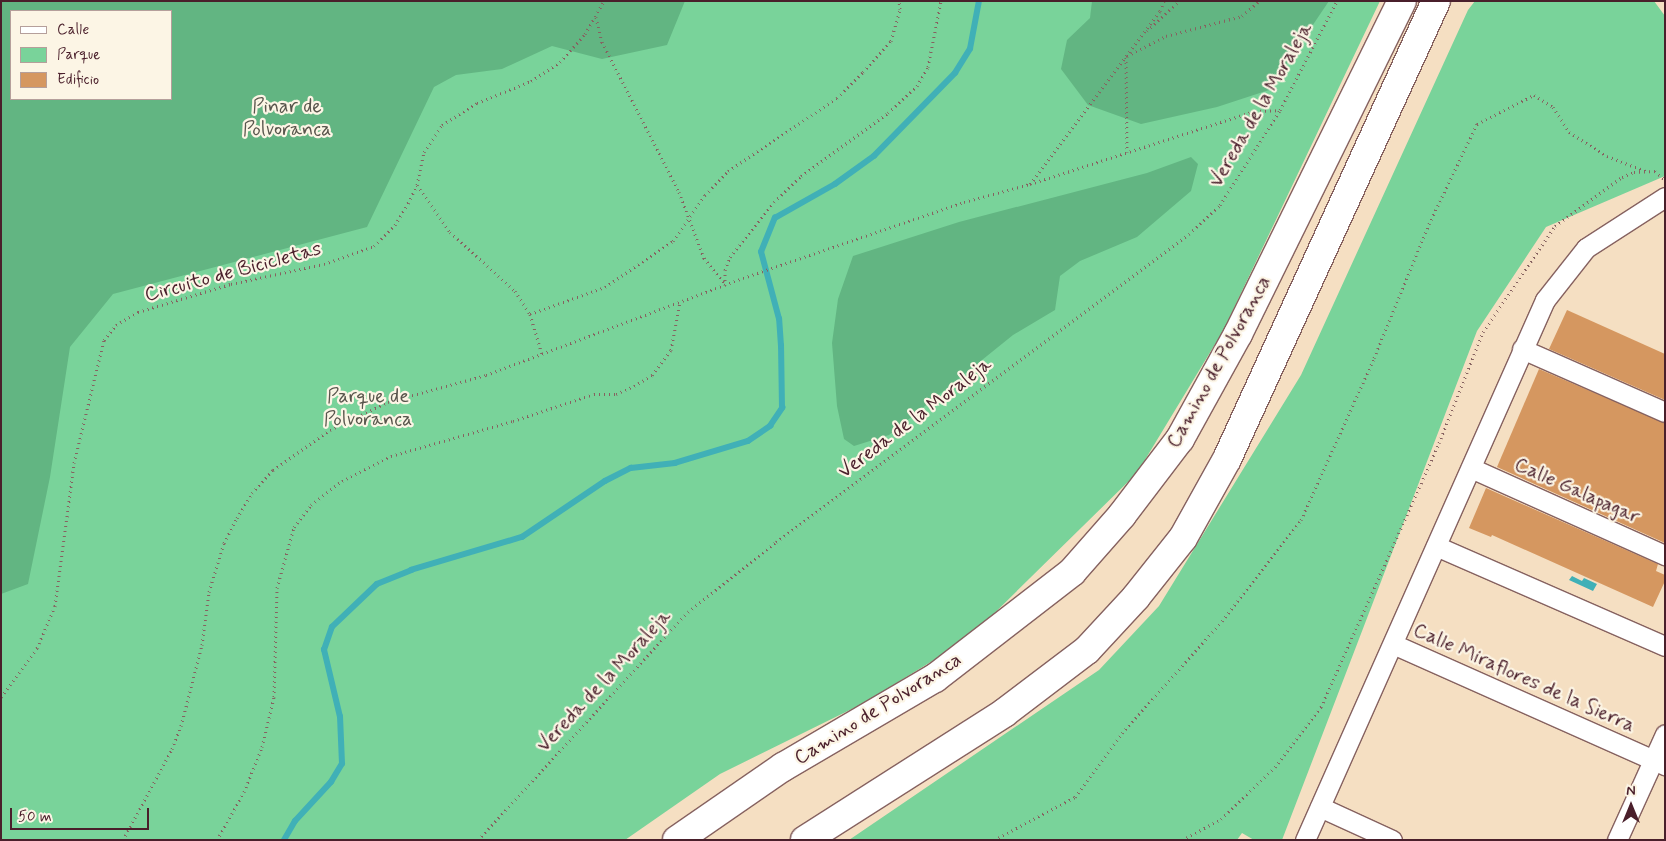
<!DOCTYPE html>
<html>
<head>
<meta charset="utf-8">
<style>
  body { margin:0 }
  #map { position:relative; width:1666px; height:841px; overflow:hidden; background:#f5dfc2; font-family:Mynerve,sans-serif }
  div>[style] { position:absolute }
  .green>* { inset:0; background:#79d39a }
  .forest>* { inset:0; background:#62b582 }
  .water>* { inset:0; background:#40b0b7 }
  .stream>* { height:5.5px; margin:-2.75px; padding:0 2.75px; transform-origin:2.75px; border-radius:2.75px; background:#40b0b7 }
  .building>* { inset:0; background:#d59760 }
  .path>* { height:3px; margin-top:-1.5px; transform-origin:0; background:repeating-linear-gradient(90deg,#866260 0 1px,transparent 0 5px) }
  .roads { filter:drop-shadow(1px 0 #866260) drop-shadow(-1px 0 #866260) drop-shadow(0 1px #866260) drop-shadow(0 -1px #866260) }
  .minor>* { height:19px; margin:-9.5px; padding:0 9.5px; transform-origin:9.5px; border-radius:9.5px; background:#fff }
  .highway>* { height:28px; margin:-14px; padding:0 14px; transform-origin:14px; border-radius:14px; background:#fff }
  span { translate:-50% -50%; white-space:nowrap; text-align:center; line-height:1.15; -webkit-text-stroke:4.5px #fcf5e5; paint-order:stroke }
  .street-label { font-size:20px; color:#4a1f2b }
  .park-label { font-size:20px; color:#58554c }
  .frame { position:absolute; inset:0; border:2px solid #4a1f2b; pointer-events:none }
  .legend { position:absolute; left:10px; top:10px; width:162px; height:90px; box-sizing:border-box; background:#fcf5e5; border:1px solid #b59f9b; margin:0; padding:6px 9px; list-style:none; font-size:15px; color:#4a1f2b }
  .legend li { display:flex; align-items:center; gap:10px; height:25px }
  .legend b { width:25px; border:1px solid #b59f9b }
  .north { position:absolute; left:1606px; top:781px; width:50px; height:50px; -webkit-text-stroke:4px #fcf5e5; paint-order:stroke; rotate:0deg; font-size:14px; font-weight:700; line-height:20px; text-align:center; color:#4a1f2b }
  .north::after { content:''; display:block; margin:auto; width:18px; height:22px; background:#4a1f2b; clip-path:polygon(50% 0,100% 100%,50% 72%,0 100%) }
  .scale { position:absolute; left:10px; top:808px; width:139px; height:22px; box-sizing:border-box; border:2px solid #4a1f2b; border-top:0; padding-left:6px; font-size:15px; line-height:18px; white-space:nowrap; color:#4a1f2b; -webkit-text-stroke:4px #fcf5e5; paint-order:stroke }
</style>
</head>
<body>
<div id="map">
  <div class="green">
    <div style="clip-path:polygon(evenodd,1px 1px,1380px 1px,1223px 331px,1137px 473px,968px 639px,864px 703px,720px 774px,625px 840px,1px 840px,1px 1px,11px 11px,171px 11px,171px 99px,11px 99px,11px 11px)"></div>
    <div style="clip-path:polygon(1475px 1px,1654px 1px,1665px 16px,1665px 176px,1546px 227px,1477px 331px,1282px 840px,1254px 840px,1242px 833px,1237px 840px,849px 840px,1099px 670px,1159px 606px,1301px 375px,1468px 10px)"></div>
  </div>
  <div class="forest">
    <div style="clip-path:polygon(evenodd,1px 1px,685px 1px,667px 45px,602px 59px,552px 46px,502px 69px,456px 75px,434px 87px,367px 227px,113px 294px,70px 347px,50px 477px,28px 584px,1px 594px,1px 1px,11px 11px,171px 11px,171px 99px,11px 99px,11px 11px)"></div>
    <div style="clip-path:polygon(1092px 1px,1329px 1px,1269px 90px,1217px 107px,1141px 124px,1088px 105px,1061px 69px,1067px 40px,1090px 18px)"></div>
    <div style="clip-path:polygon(1191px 157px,1198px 164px,1191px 191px,1137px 237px,1080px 261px,1060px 276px,1055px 310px,1013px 335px,889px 435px,854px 446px,844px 439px,837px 406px,832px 343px,838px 299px,853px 256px,959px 222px,1147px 173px)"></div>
  </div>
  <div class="water">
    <div style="clip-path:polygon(1572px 576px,1582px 581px,1584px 578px,1597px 584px,1593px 591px,1569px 580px)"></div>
  </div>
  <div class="stream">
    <div style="left:284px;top:840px;width:22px;rotate:-60deg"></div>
    <div style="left:295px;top:821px;width:53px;rotate:-47.3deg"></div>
    <div style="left:331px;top:782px;width:21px;rotate:-59deg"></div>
    <div style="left:342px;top:764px;width:47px;rotate:-92.4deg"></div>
    <div style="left:340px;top:717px;width:69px;rotate:-103.4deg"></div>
    <div style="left:324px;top:650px;width:24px;rotate:-71deg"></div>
    <div style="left:332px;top:627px;width:62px;rotate:-43.7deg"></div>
    <div style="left:377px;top:584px;width:37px;rotate:-22deg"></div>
    <div style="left:411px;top:570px;width:116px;rotate:-16.6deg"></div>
    <div style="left:522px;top:537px;width:100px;rotate:-34deg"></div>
    <div style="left:605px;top:481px;width:29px;rotate:-27deg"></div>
    <div style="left:631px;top:468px;width:44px;rotate:-6.5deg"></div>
    <div style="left:675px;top:463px;width:76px;rotate:-16.8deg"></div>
    <div style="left:748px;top:441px;width:27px;rotate:-34deg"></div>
    <div style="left:770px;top:426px;width:22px;rotate:-56deg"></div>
    <div style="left:782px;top:408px;width:62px;rotate:-90.9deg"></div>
    <div style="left:781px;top:346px;width:27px;rotate:-94deg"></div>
    <div style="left:779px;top:319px;width:69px;rotate:-105deg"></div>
    <div style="left:761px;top:252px;width:37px;rotate:-68deg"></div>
    <div style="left:775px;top:218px;width:69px;rotate:-29.5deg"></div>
    <div style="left:835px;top:184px;width:48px;rotate:-35.7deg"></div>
    <div style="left:874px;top:156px;width:116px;rotate:-45.7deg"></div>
    <div style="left:955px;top:73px;width:28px;rotate:-58deg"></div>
    <div style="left:970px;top:49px;width:49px;rotate:-79.4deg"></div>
  </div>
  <div class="building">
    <div style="clip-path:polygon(1567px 310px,1665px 354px,1665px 400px,1549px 349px)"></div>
    <div style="clip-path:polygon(1539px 369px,1665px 423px,1665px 543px,1497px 467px)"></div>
    <div style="clip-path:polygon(1486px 488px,1658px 564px,1656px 571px,1665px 575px,1665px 581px,1653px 607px,1492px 535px,1491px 537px,1469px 528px)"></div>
  </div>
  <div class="path">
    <div style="left:596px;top:17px;width:26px;rotate:77deg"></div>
    <div style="left:602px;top:42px;width:169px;rotate:62.8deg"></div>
    <div style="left:679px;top:192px;width:71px;rotate:69.3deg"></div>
    <div style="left:704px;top:258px;width:33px;rotate:51deg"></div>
    <div style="left:1147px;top:31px;width:44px;rotate:-43.2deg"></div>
    <div style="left:1127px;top:56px;width:44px;rotate:-27.1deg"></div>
    <div style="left:1166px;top:36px;width:79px;rotate:-14.7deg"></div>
    <div style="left:1242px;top:16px;width:23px;rotate:-41deg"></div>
    <div style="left:1126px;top:57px;width:95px;rotate:89.4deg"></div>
    <div style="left:1030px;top:184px;width:216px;rotate:-53.1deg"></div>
    <div style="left:1160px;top:11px;width:11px;rotate:-68deg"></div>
    <div style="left:417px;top:185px;width:57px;rotate:54.9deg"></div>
    <div style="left:450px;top:232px;width:88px;rotate:42.2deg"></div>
    <div style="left:515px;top:291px;width:27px;rotate:57deg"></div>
    <div style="left:530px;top:314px;width:42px;rotate:73.3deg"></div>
    <div style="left:725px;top:285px;width:15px;rotate:-90deg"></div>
    <div style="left:725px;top:270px;width:14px;rotate:-69deg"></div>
    <div style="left:730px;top:257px;width:70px;rotate:-51.3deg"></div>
    <div style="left:774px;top:202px;width:37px;rotate:-44deg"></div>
    <div style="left:801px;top:176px;width:107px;rotate:-35.9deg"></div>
    <div style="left:888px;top:113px;width:40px;rotate:-43deg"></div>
    <div style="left:917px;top:86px;width:22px;rotate:-60deg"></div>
    <div style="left:928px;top:67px;width:67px;rotate:-78.9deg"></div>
    <div style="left:530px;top:314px;width:80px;rotate:-19.8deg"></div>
    <div style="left:605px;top:287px;width:82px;rotate:-34.1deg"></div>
    <div style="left:673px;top:241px;width:56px;rotate:-55.2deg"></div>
    <div style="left:705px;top:195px;width:33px;rotate:-46deg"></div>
    <div style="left:728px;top:171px;width:131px;rotate:-33.8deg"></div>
    <div style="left:837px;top:98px;width:37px;rotate:-45deg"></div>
    <div style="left:863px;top:72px;width:42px;rotate:-47.9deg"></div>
    <div style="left:891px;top:41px;width:33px;rotate:-74deg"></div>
    <div style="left:900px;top:9px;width:8px;rotate:-97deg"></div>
    <div style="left:1px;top:697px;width:61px;rotate:-53.7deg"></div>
    <div style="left:37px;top:648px;width:46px;rotate:-66.8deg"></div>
    <div style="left:55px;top:606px;width:144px;rotate:-82.4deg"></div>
    <div style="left:74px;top:463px;width:127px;rotate:-76.3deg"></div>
    <div style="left:104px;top:340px;width:19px;rotate:-51deg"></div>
    <div style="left:116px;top:325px;width:26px;rotate:-31deg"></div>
    <div style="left:138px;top:312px;width:97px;rotate:-16.8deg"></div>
    <div style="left:231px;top:284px;width:95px;rotate:-12.1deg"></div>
    <div style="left:324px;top:264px;width:53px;rotate:-19.8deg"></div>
    <div style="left:374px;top:246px;width:30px;rotate:-45deg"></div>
    <div style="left:395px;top:225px;width:26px;rotate:-59deg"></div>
    <div style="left:408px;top:203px;width:20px;rotate:-63deg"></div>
    <div style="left:417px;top:185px;width:34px;rotate:-78deg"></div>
    <div style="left:424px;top:152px;width:32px;rotate:-56deg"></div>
    <div style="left:442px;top:125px;width:41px;rotate:-32.2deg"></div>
    <div style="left:477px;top:103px;width:58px;rotate:-22.2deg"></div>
    <div style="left:531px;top:81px;width:35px;rotate:-33deg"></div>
    <div style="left:560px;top:62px;width:38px;rotate:-48deg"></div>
    <div style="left:585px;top:34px;width:38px;rotate:-60deg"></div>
    <div style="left:123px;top:840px;width:103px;rotate:-61.7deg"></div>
    <div style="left:172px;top:749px;width:25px;rotate:-69deg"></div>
    <div style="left:181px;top:726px;width:84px;rotate:-75.5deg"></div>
    <div style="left:202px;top:645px;width:53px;rotate:-82.5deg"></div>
    <div style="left:209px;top:592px;width:51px;rotate:-73deg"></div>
    <div style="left:224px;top:543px;width:28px;rotate:-63deg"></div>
    <div style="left:237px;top:518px;width:29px;rotate:-59deg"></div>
    <div style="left:252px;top:493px;width:31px;rotate:-48deg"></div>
    <div style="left:273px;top:470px;width:70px;rotate:-35.1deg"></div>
    <div style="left:330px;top:430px;width:64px;rotate:-25.8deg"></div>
    <div style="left:388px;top:402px;width:102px;rotate:-15.4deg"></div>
    <div style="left:486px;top:375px;width:275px;rotate:-20.7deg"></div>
    <div style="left:743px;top:278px;width:234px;rotate:-19deg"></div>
    <div style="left:964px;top:202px;width:68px;rotate:-15.3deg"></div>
    <div style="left:1030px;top:184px;width:237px;rotate:-18deg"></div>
    <div style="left:1255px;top:111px;width:25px;rotate:-2deg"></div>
    <div style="left:217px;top:840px;width:55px;rotate:-60.6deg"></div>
    <div style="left:244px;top:792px;width:48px;rotate:-68.2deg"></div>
    <div style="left:262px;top:747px;width:51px;rotate:-76.5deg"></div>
    <div style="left:274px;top:697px;width:109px;rotate:-88.4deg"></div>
    <div style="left:277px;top:588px;width:63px;rotate:-74.4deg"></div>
    <div style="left:294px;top:527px;width:28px;rotate:-52deg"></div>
    <div style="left:311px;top:505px;width:39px;rotate:-38deg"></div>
    <div style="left:342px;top:481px;width:55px;rotate:-27deg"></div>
    <div style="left:391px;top:456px;width:127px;rotate:-16deg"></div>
    <div style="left:513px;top:421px;width:85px;rotate:-18.4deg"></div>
    <div style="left:594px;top:394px;width:22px"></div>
    <div style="left:616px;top:394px;width:20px;rotate:-24deg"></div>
    <div style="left:634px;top:386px;width:21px;rotate:-31deg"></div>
    <div style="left:652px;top:375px;width:31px;rotate:-53deg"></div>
    <div style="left:671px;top:350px;width:49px;rotate:-79.4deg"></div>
    <div style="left:478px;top:840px;width:310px;rotate:-47.4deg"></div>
    <div style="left:688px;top:612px;width:112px;rotate:-38.5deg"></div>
    <div style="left:776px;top:542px;width:515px;rotate:-36.71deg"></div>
    <div style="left:1189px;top:234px;width:42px;rotate:-43.1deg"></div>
    <div style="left:1220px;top:205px;width:112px;rotate:-57.7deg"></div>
    <div style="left:1280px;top:110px;width:123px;rotate:-62.4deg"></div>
    <div style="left:994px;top:840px;width:92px;rotate:-28deg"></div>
    <div style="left:1075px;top:797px;width:79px;rotate:-53.7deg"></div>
    <div style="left:1122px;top:733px;width:150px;rotate:-48.2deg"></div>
    <div style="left:1222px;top:621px;width:128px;rotate:-52deg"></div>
    <div style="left:1301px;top:520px;width:178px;rotate:-65.7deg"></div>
    <div style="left:1374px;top:358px;width:145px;rotate:-67.7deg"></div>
    <div style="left:1429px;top:224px;width:111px;rotate:-64.4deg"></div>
    <div style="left:1477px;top:124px;width:64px;rotate:-27deg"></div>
    <div style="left:1534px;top:95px;width:22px;rotate:32deg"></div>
    <div style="left:1553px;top:107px;width:30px;rotate:57deg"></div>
    <div style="left:1569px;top:132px;width:45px;rotate:32.3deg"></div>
    <div style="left:1607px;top:156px;width:44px;rotate:21.3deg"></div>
    <div style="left:1182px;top:840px;width:44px;rotate:-28.3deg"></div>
    <div style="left:1221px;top:819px;width:75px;rotate:-43.9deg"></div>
    <div style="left:1275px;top:767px;width:76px;rotate:-52.5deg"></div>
    <div style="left:1321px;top:707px;width:289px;rotate:-65.9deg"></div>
    <div style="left:1439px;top:443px;width:119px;rotate:-68.4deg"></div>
    <div style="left:1483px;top:332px;width:128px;rotate:-55.8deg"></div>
    <div style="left:1555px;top:226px;width:83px;rotate:-36.2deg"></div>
    <div style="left:1622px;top:177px;width:13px;rotate:-23deg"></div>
    <div style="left:1634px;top:172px;width:21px;rotate:-3deg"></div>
    <div style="left:1655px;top:171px;width:13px;rotate:42deg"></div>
  </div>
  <div class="roads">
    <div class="minor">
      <div style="left:1522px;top:349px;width:156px;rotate:23.8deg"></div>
      <div style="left:1471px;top:468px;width:213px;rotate:24.2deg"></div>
      <div style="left:1436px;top:546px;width:250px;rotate:23.6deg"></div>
      <div style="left:1393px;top:644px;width:298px;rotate:24deg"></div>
      <div style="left:1320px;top:807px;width:79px;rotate:24.6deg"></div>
      <div style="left:1305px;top:840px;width:591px;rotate:-66.04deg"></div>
      <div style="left:1545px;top:300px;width:66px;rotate:-51.7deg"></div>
      <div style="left:1586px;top:248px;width:94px;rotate:-32.8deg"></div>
      <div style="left:1617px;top:840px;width:116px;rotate:-65.6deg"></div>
    </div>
    <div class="highway">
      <div style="left:677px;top:840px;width:129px;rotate:-34.6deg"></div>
      <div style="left:783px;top:767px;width:176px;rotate:-30.4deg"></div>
      <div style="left:935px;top:678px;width:173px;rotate:-37.7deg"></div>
      <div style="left:1072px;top:572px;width:76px;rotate:-48.7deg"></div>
      <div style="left:1122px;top:515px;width:96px;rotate:-52.7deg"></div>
      <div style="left:1180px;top:439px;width:120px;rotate:-61.1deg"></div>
      <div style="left:1238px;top:334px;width:371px;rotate:-63.8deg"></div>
      <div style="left:805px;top:840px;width:236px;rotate:-32.5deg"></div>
      <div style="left:1004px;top:713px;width:104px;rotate:-37.2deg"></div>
      <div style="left:1087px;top:650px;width:72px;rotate:-47.2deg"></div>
      <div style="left:1136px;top:597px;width:75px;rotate:-51.5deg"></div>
      <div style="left:1183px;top:538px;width:90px;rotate:-60.9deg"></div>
      <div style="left:1227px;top:459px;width:503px;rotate:-65.47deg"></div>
    </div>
  </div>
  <div class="street-label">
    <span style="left:1261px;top:105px;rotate:-60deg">Vereda de la Moraleja</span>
    <span style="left:233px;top:272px;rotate:-15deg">Circuito de Bicicletas</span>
    <span style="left:1219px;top:362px;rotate:-61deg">Camino de Polvoranca</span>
    <span style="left:915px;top:418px;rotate:-37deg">Vereda de la Moraleja</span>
    <span style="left:1577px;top:491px;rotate:24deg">Calle Galapagar</span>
    <span style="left:1524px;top:678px;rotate:24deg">Calle Miraflores de la Sierra</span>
    <span style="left:604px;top:681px;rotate:-47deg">Vereda de la Moraleja</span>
    <span style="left:878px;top:709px;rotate:-32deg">Camino de Polvoranca</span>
  </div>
  <div class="park-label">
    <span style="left:287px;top:118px">Pinar de<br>Polvoranca</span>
    <span style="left:368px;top:408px">Parque de<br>Polvoranca</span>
  </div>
  <div class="frame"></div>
  <ul class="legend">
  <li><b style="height:6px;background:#fff"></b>Calle</li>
  <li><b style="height:14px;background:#79d39a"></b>Parque</li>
  <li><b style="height:14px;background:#d59760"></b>Edificio</li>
  </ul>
  <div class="north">N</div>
  <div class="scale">50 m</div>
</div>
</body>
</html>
